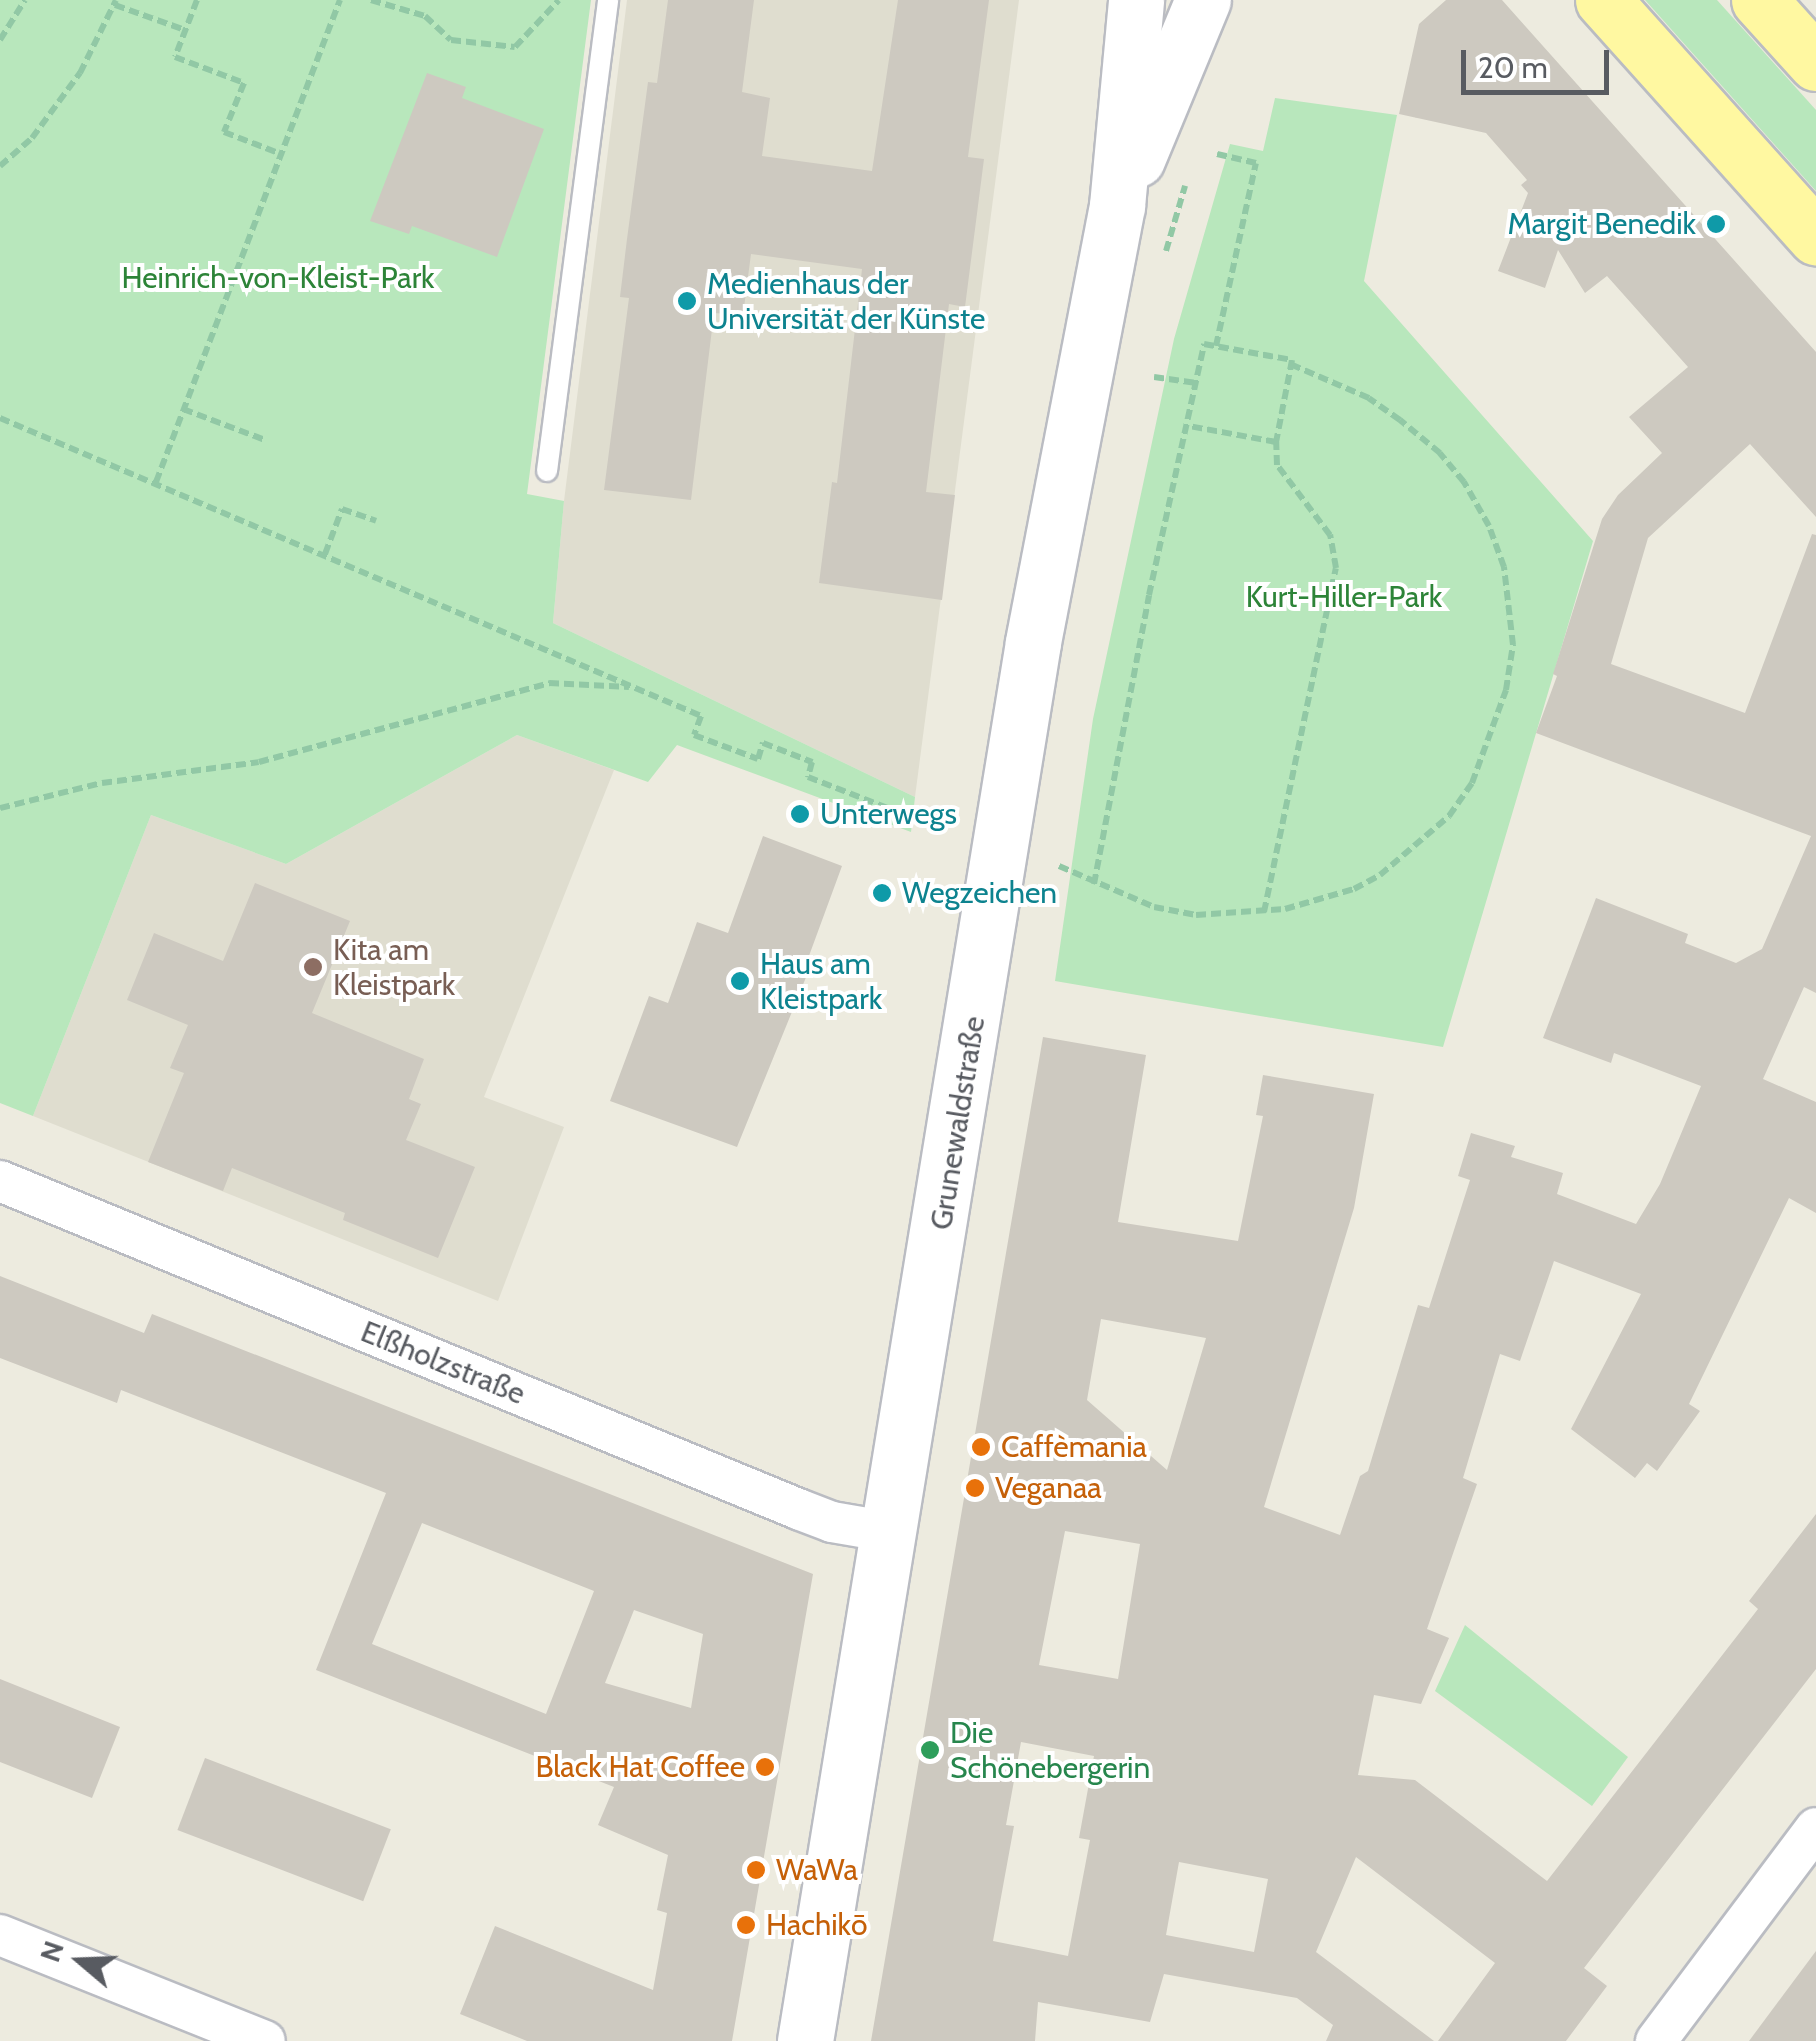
<!DOCTYPE html>
<html>
<head>
<meta charset="utf-8">
<style>
  body { margin:0 }
  #map { position:relative; width:1816px; height:2041px; overflow:hidden; background:#edebdf; font-family:Cabin,sans-serif }
  div>[style] { position:absolute }
  .education>* { inset:0; background:#dfddcf }
  .green>* { inset:0; background:#b8e7bc }
  .building>* { inset:0; background:#cdc9c0; transform-origin:0 0 }
  .path>* { height:6px; margin-top:-3px; transform-origin:0; background:repeating-linear-gradient(90deg,#91c8a5 0 10px,transparent 0 15px) }
  .roads { filter:drop-shadow(2px 0 #babcc2) drop-shadow(-2px 0 #babcc2) drop-shadow(0 2px #babcc2) drop-shadow(0 -2px #babcc2) }
  .lane>* { height:20px; margin:-10px; padding:0 10px; transform-origin:10px; border-radius:10px; background:#fff }
  .street>* { height:40px; margin:-20px; padding:0 20px; transform-origin:20px; border-radius:20px; background:#fff }
  .secondary>* { height:55px; margin:-27.5px; padding:0 27.5px; transform-origin:27.5px; border-radius:27.5px; background:#fff }
  .primary>* { height:55px; margin:-27.5px; padding:0 27.5px; transform-origin:27.5px; border-radius:27.5px; background:#fff8a1 }
  .dots>* { width:28px; height:28px; translate:-50% -50%; box-sizing:border-box; border:5px solid #fff; border-radius:50% }
  span { translate:-50% -50%; white-space:nowrap; text-align:center; line-height:1.15; -webkit-text-stroke:8px #fff; paint-order:stroke }
  .culture-label { font-size:30px; color:#0d838f }
  .right { translate:-100% -50%; text-align:right }
  .left { translate:0 -50%; text-align:left }
  .park-label { font-size:30px; color:#2d8438 }
  .education-label { font-size:30px; color:#785e54 }
  .street-label { font-size:30px; color:#585b61 }
  .food-label { font-size:30px; color:#c56008 }
  .leisure-label { font-size:30px; color:#27864d }
  .north { position:absolute; left:30px; top:1911px; width:100px; height:100px; -webkit-text-stroke:8px #fff; paint-order:stroke; rotate:289deg; font-size:28px; font-weight:700; line-height:40px; text-align:center; color:#585b61 }
  .north::after { content:''; display:block; margin:auto; width:35px; height:45px; background:#585b61; clip-path:polygon(50% 0,100% 100%,50% 72%,0 100%) }
  .scale { position:absolute; left:1461px; top:50px; width:148px; height:45px; box-sizing:border-box; border:5px solid #585b61; border-top:0; padding-left:12px; font-size:30px; line-height:35px; white-space:nowrap; color:#585b61; -webkit-text-stroke:8px #fff; paint-order:stroke }
</style>
</head>
<body>
<div id="map">
  <div class="education">
    <div style="clip-path:polygon(627px 0,1019px 0,915px 797px,553px 623px,564px 501px)"></div>
    <div style="clip-path:polygon(517px 735px,614px 770px,484px 1097px,564px 1127px,498px 1301px,33px 1116px,151px 815px,286px 864px)"></div>
  </div>
  <div class="green">
    <div style="clip-path:polygon(0 0,591px 0,527px 494px,564px 501px,553px 623px,915px 797px,911px 832px,677px 745px,648px 782px,517px 735px,286px 864px,151px 815px,33px 1116px,0 1103px)"></div>
    <div style="clip-path:polygon(1645px 0,1717px 0,1816px 110px,1816px 191px)"></div>
    <div style="clip-path:polygon(1275px 98px,1397px 115px,1364px 281px,1593px 541px,1443px 1047px,1055px 981px,1093px 719px,1174px 339px,1230px 144px,1263px 151px)"></div>
    <div style="clip-path:polygon(1465px 1625px,1628px 1757px,1592px 1806px,1435px 1691px)"></div>
  </div>
  <div class="building">
    <div style="clip-path:polygon(668px 0,754px 0,742px 92px,770px 98px,762px 156px,872px 171px,898px 0,989px 0,968px 157px,984px 159px,965px 307px,949px 304px,926px 492px,955px 495px,942px 600px,819px 583px,832px 482px,837px 483px,862px 269px,751px 254px,743px 315px,714px 313px,691px 500px,604px 490px,629px 298px,620px 297px,627px 239px,648px 82px,657px 83px)"></div>
    <div style="clip-path:polygon(evenodd,1446px 0,1502px 0,1816px 352px,1816px 517px,1750px 444px,1648px 538px,1611px 664px,1745px 713px,1812px 534px,1816px 535px,1816px 993px,1804px 987px,1763px 1079px,1816px 1102px,1816px 1213px,1789px 1198px,1689px 1404px,1700px 1411px,1657px 1471px,1647px 1463px,1635px 1478px,1571px 1429px,1641px 1294px,1554px 1261px,1520px 1361px,1500px 1354px,1463px 1478px,1477px 1484px,1427px 1629px,1449px 1638px,1421px 1704px,1374px 1695px,1358px 1775px,1415px 1780px,1547px 1881px,1758px 1609px,1749px 1601px,1816px 1514px,1816px 1669px,1584px 1968px,1607px 1986px,1566px 2041px,1438px 2041px,1495px 1963px,1356px 1857px,1316px 1952px,1434px 2041px,1326px 2041px,1333px 2025px,1297px 1998px,1164px 1974px,1150px 2022px,1038px 2002px,1035px 2041px,871px 2041px,1043px 1037px,1146px 1055px,1118px 1222px,1238px 1241px,1263px 1116px,1256px 1115px,1263px 1075px,1374px 1094px,1354px 1208px,1264px 1507px,1340px 1535px,1360px 1476px,1368px 1471px,1418px 1305px,1429px 1308px,1470px 1180px,1458px 1176px,1471px 1133px,1515px 1146px,1511px 1157px,1563px 1173px,1557px 1194px,1636px 1224px,1660px 1184px,1701px 1086px,1614px 1053px,1611px 1063px,1543px 1038px,1596px 898px,1688px 934px,1685px 943px,1736px 963px,1762px 949px,1811px 836px,1536px 733px,1557px 676px,1553px 674px,1602px 519px,1618px 495px,1662px 453px,1629px 417px,1688px 367px,1607px 276px,1585px 293px,1558px 250px,1545px 288px,1498px 271px,1528px 193px,1521px 185px,1527px 180px,1486px 133px,1399px 114px,1419px 24px,1446px 0,1101px 1319px,1206px 1338px,1167px 1470px,1087px 1400px,1101px 1319px,1446px 0,1065px 1531px,1140px 1544px,1118px 1679px,1039px 1665px,1065px 1531px,1446px 0,1021px 1742px,1094px 1756px,1079px 1838px,1090px 1840px,1068px 1956px,993px 1941px,1014px 1826px,1006px 1825px,1021px 1742px,1446px 0,1179px 1862px,1268px 1879px,1254px 1952px,1166px 1935px,1179px 1862px)"></div>
    <div style="clip-path:polygon(427px 73px,466px 87px,462px 98px,544px 129px,497px 257px,412px 226px,409px 234px,370px 221px)"></div>
    <div style="clip-path:polygon(763px 836px,842px 866px,806px 964px,811px 965px,737px 1147px,610px 1101px,649px 996px,668px 1003px,697px 922px,728px 933px)"></div>
    <div style="clip-path:polygon(255px 883px,350px 921px,312px 1013px,424px 1059px,409px 1099px,421px 1104px,406px 1140px,475px 1167px,438px 1258px,343px 1220px,345px 1213px,232px 1168px,223px 1191px,148px 1162px,184px 1073px,170px 1068px,188px 1025px,127px 1000px,154px 933px,223px 961px)"></div>
    <div style="clip-path:polygon(evenodd,0 1276px,144px 1333px,152px 1314px,813px 1574px,732px 2041px,527px 2041px,460px 2014px,495px 1926px,653px 1990px,667px 1913px,657px 1910px,668px 1855px,598px 1825px,614px 1787px,316px 1670px,386px 1493px,121px 1390px,117px 1403px,0 1358px,0 1276px,422px 1523px,594px 1591px,546px 1714px,372px 1644px,422px 1523px,0 1276px,634px 1610px,703px 1634px,691px 1708px,605px 1683px,634px 1610px)"></div>
    <div style="clip-path:polygon(0 1679px,120px 1727px,92px 1798px,0 1762px)"></div>
    <div style="left:205px;top:1758px;width:199px;height:77px;rotate:21deg"></div>
    <div style="clip-path:polygon(1816px 1951px,1816px 2041px,1749px 2041px)"></div>
  </div>
  <div class="path">
    <div style="left:197px;top:0;width:61px;rotate:111.1deg"></div>
    <div style="left:175px;top:57px;width:74px;rotate:20.6deg"></div>
    <div style="left:244px;top:83px;width:53px;rotate:112.2deg"></div>
    <div style="left:224px;top:132px;width:61px;rotate:21.1deg"></div>
    <div style="left:371px;top:0;width:56px;rotate:16.5deg"></div>
    <div style="left:425px;top:16px;width:35px;rotate:43deg"></div>
    <div style="left:451px;top:40px;width:64px;rotate:6.2deg"></div>
    <div style="left:515px;top:47px;width:64px;rotate:-46.9deg"></div>
    <div style="left:115px;top:5px;width:74px;rotate:19.7deg"></div>
    <div style="left:0;top:40px;width:47px;rotate:-58deg"></div>
    <div style="left:0;top:166px;width:43px;rotate:-41.2deg"></div>
    <div style="left:32px;top:138px;width:81px;rotate:-53.6deg"></div>
    <div style="left:80px;top:73px;width:81px;rotate:-63.7deg"></div>
    <div style="left:1166px;top:251px;width:68px;rotate:-73.7deg"></div>
    <div style="left:1216px;top:346px;width:187px;rotate:-77.7deg"></div>
    <div style="left:1256px;top:163px;width:40px;rotate:-167deg"></div>
    <div style="left:1154px;top:377px;width:43px;rotate:7.9deg"></div>
    <div style="left:183px;top:409px;width:88px;rotate:20.7deg"></div>
    <div style="left:0;top:418px;width:762px;rotate:23.03deg"></div>
    <div style="left:701px;top:716px;width:20px;rotate:110deg"></div>
    <div style="left:694px;top:735px;width:68px;rotate:20.6deg"></div>
    <div style="left:758px;top:759px;width:17px;rotate:-73deg"></div>
    <div style="left:763px;top:743px;width:53px;rotate:21.2deg"></div>
    <div style="left:812px;top:762px;width:16px;rotate:105deg"></div>
    <div style="left:808px;top:777px;width:113px;rotate:21.3deg"></div>
    <div style="left:913px;top:818px;width:19px;rotate:-3deg"></div>
    <div style="left:156px;top:482px;width:516px;rotate:-69.11deg"></div>
    <div style="left:325px;top:554px;width:48px;rotate:-69.3deg"></div>
    <div style="left:342px;top:509px;width:36px;rotate:19deg"></div>
    <div style="left:0;top:808px;width:105px;rotate:-13.8deg"></div>
    <div style="left:102px;top:783px;width:158px;rotate:-7.6deg"></div>
    <div style="left:259px;top:762px;width:301px;rotate:-15.2deg"></div>
    <div style="left:549px;top:683px;width:80px;rotate:2.9deg"></div>
    <div style="left:1059px;top:866px;width:103px;rotate:23.3deg"></div>
    <div style="left:1154px;top:907px;width:43px;rotate:10.8deg"></div>
    <div style="left:1196px;top:915px;width:89px;rotate:-3.9deg"></div>
    <div style="left:1285px;top:909px;width:72px;rotate:-16.2deg"></div>
    <div style="left:1354px;top:889px;width:30px;rotate:-28deg"></div>
    <div style="left:1380px;top:875px;width:91px;rotate:-40.5deg"></div>
    <div style="left:1449px;top:816px;width:40px;rotate:-55.1deg"></div>
    <div style="left:1472px;top:783px;width:99px;rotate:-69.9deg"></div>
    <div style="left:1506px;top:690px;width:46px;rotate:-81.2deg"></div>
    <div style="left:1513px;top:645px;width:79px;rotate:-96.6deg"></div>
    <div style="left:1504px;top:567px;width:44px;rotate:-110.1deg"></div>
    <div style="left:1489px;top:526px;width:51px;rotate:-119.6deg"></div>
    <div style="left:1464px;top:482px;width:38px;rotate:-130deg"></div>
    <div style="left:1440px;top:453px;width:52px;rotate:-140.5deg"></div>
    <div style="left:1400px;top:420px;width:38px;rotate:-145deg"></div>
    <div style="left:1369px;top:398px;width:86px;rotate:-156.7deg"></div>
    <div style="left:1094px;top:884px;width:294px;rotate:-79.2deg"></div>
    <div style="left:1149px;top:595px;width:257px;rotate:-77.6deg"></div>
    <div style="left:1204px;top:344px;width:89px;rotate:10.3deg"></div>
    <div style="left:1292px;top:360px;width:84px;rotate:101deg"></div>
    <div style="left:1276px;top:442px;width:88px;rotate:-169.6deg"></div>
    <div style="left:1264px;top:912px;width:351px;rotate:-78.2deg"></div>
    <div style="left:1336px;top:568px;width:34px;rotate:-100deg"></div>
    <div style="left:1330px;top:535px;width:88px;rotate:-127.1deg"></div>
    <div style="left:1277px;top:465px;width:23px;rotate:-92deg"></div>
  </div>
  <div class="roads">
    <div class="lane">
      <div style="left:547px;top:471px;width:475px;rotate:-82.6deg"></div>
    </div>
    <div class="street">
      <div style="left:0;top:1181px;width:863px;rotate:22.34deg"></div>
      <div style="left:798px;top:1509px;width:36px;rotate:21deg"></div>
      <div style="left:832px;top:1522px;width:59px;rotate:9.8deg"></div>
      <div style="left:0;top:1935px;width:285px;rotate:21.8deg"></div>
      <div style="left:1656px;top:2041px;width:266px;rotate:-53.1deg"></div>
    </div>
    <div class="secondary">
      <div style="left:1137px;top:159px;width:172px;rotate:-67.5deg"></div>
      <div style="left:805px;top:2041px;width:1417px;rotate:-80.74deg"></div>
      <div style="left:1033px;top:642px;width:444px;rotate:-79.1deg"></div>
      <div style="left:1117px;top:206px;width:207px;rotate:-84.7deg"></div>
    </div>
    <div class="primary">
      <div style="left:1603px;top:0;width:319px;rotate:48.1deg"></div>
      <div style="left:1759px;top:0;width:85px;rotate:47.9deg"></div>
    </div>
  </div>
  <div class="dots">
    <div style="left:1716px;top:224px;background:#0f9aa8"></div>
    <div style="left:687px;top:301px;background:#0f9aa8"></div>
    <div style="left:800px;top:814px;background:#0f9aa8"></div>
    <div style="left:882px;top:893px;background:#0f9aa8"></div>
    <div style="left:313px;top:967px;background:#8d6e63"></div>
    <div style="left:740px;top:981px;background:#0f9aa8"></div>
    <div style="left:981px;top:1447px;background:#e8710a"></div>
    <div style="left:975px;top:1488px;background:#e8710a"></div>
    <div style="left:930px;top:1750px;background:#2e9e5b"></div>
    <div style="left:765px;top:1767px;background:#e8710a"></div>
    <div style="left:756px;top:1870px;background:#e8710a"></div>
    <div style="left:746px;top:1925px;background:#e8710a"></div>
  </div>
  <div class="culture-label">
    <span class="right" style="left:1696px;top:224px">Margit Benedik</span>
    <span class="left" style="left:707px;top:301px">Medienhaus der<br>Universität der Künste</span>
    <span class="left" style="left:820px;top:814px">Unterwegs</span>
    <span class="left" style="left:902px;top:893px">Wegzeichen</span>
    <span class="left" style="left:760px;top:981px">Haus am<br>Kleistpark</span>
  </div>
  <div class="park-label">
    <span style="left:278px;top:278px">Heinrich-von-Kleist-Park</span>
    <span style="left:1344px;top:597px">Kurt-Hiller-Park</span>
  </div>
  <div class="education-label">
    <span class="left" style="left:333px;top:967px">Kita am<br>Kleistpark</span>
  </div>
  <div class="street-label">
    <span style="left:958px;top:1123px;rotate:-81deg">Grunewaldstraße</span>
    <span style="left:443px;top:1363px;rotate:22deg">Elßholzstraße</span>
  </div>
  <div class="food-label">
    <span class="left" style="left:1001px;top:1447px">Caffèmania</span>
    <span class="left" style="left:995px;top:1488px">Veganaa</span>
    <span class="right" style="left:745px;top:1767px">Black Hat Coffee</span>
    <span class="left" style="left:776px;top:1870px">WaWa</span>
    <span class="left" style="left:766px;top:1925px">Hachikō</span>
  </div>
  <div class="leisure-label">
    <span class="left" style="left:950px;top:1750px">Die<br>Schönebergerin</span>
  </div>
  <div class="north">N</div>
  <div class="scale">20 m</div>
</div>
</body>
</html>
